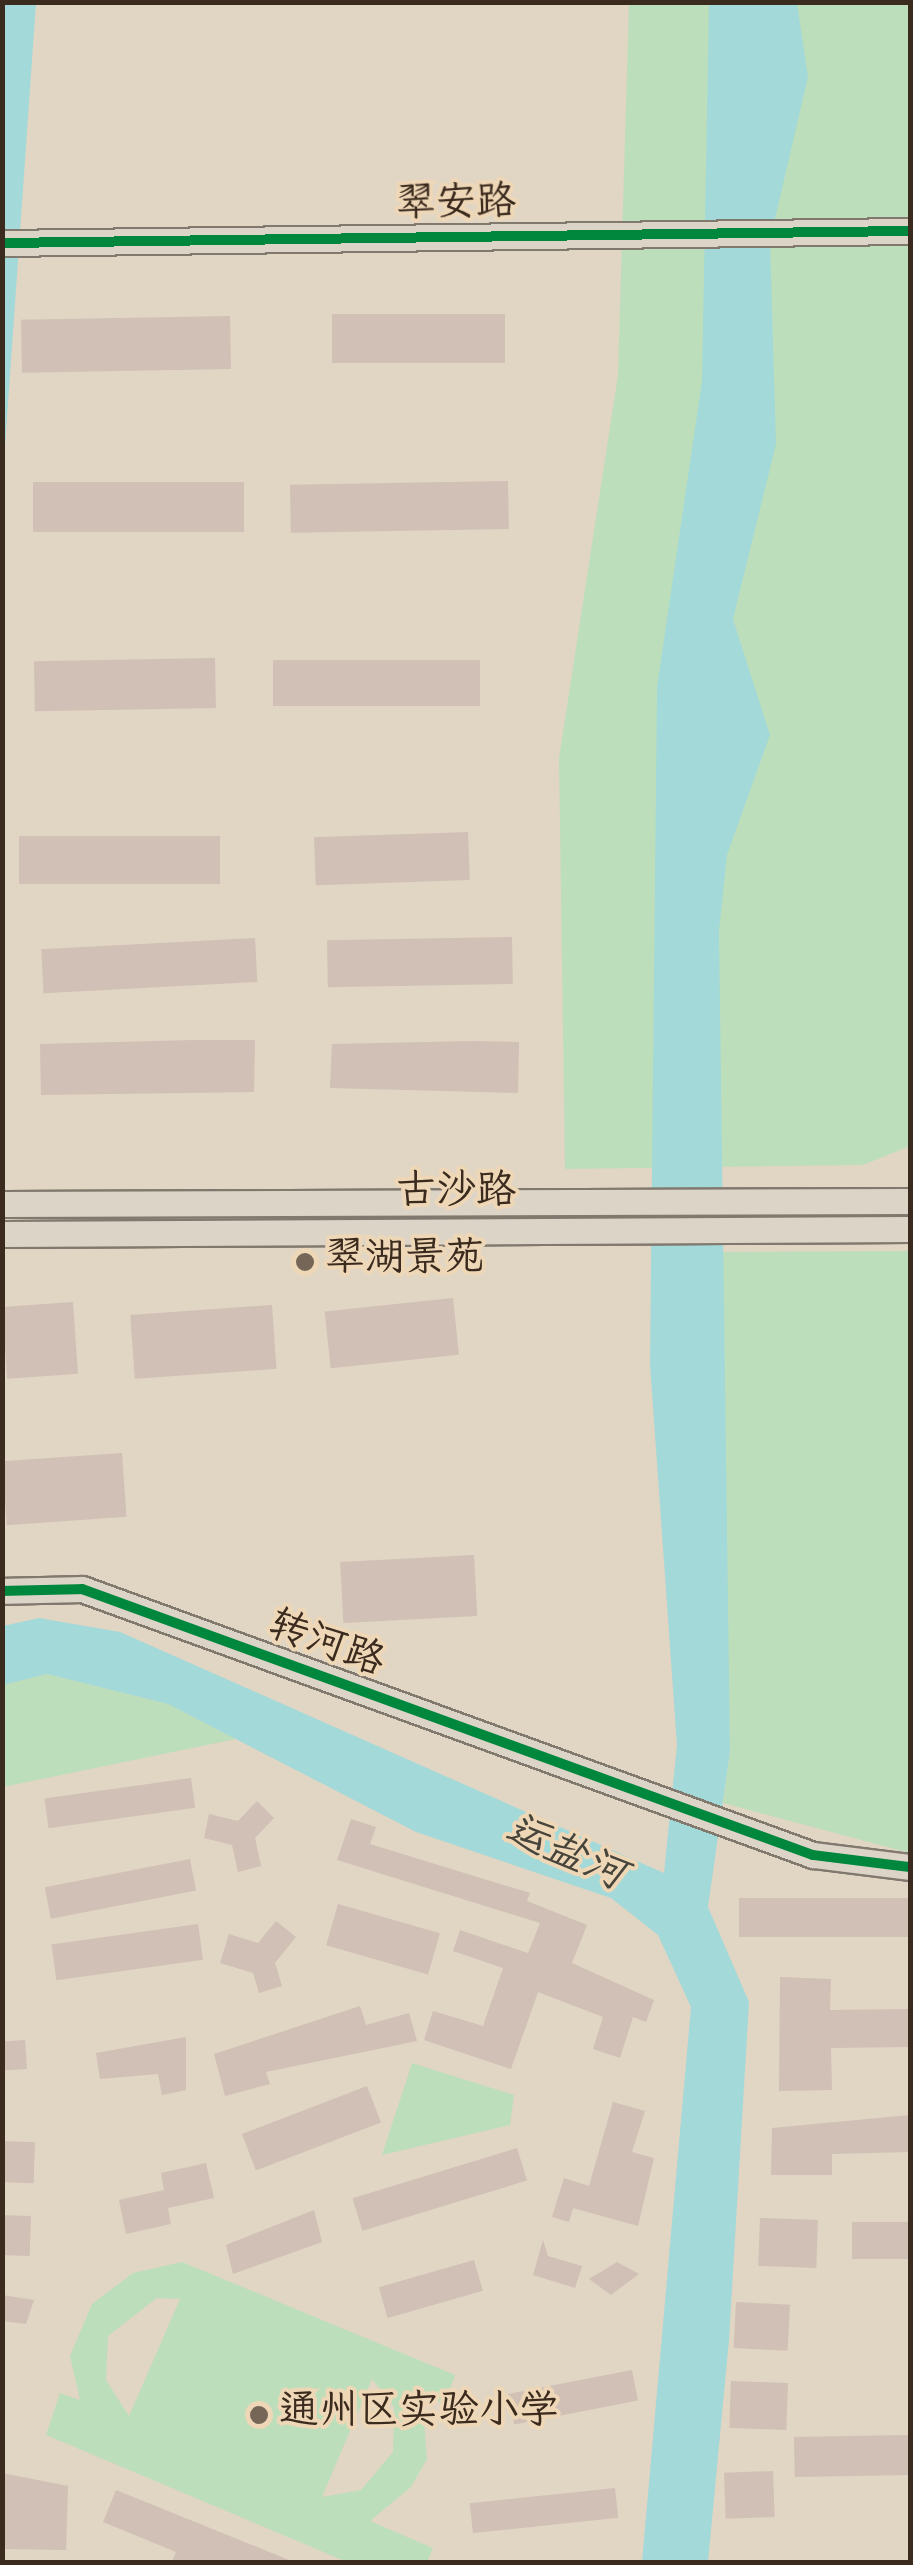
<!DOCTYPE html>
<html>
<head>
<meta charset="utf-8">
<style>
  body { margin:0 }
  #map { position:relative; width:913px; height:2565px; overflow:hidden; background:#e1d5c4; font-family:Dekko,"LXGW WenKai TC",sans-serif }
  div>[style] { position:absolute }
  .green>* { inset:0; background:#bddebb }
  .water>* { inset:0; background:#a3d9d8 }
  .building>* { inset:0; background:#d0c0b6; transform-origin:0 0 }
  .roads { filter:drop-shadow(2px 0 #81786e) drop-shadow(-2px 0 #81786e) drop-shadow(0 2px #81786e) drop-shadow(0 -2px #81786e) }
  .secondary>* { height:25px; margin:-12.5px; padding:0 12.5px; transform-origin:12.5px; border-radius:12.5px; background:#ddd4c8 }
  .cycleway>* { height:10px; margin:-5px; padding:0 5px; transform-origin:5px; border-radius:5px; background:#00873e }
  .dots>* { width:28px; height:28px; translate:-50% -50%; box-sizing:border-box; border:5px solid #eed7b7; border-radius:50% }
  span { translate:-50% -50%; white-space:nowrap; text-align:center; line-height:1.15; -webkit-text-stroke:8px #eed7b7; paint-order:stroke }
  .street-label { font-size:40px; color:#3b2a1e }
  .poi-label { font-size:40px; color:#3b2a1e }
  .left { translate:0 -50%; text-align:left }
  .water-label { font-size:42px; color:#47453b; font-style:italic }
  .frame { position:absolute; inset:0; border:5px solid #3b2a1e; pointer-events:none }
</style>
</head>
<body>
<div id="map">
  <div class="green">
    <div style="clip-path:polygon(629px 3px,910px 3px,910px 1146px,863px 1165px,565px 1169px,559px 758px,618px 375px)"></div>
    <div style="clip-path:polygon(910px 1251px,910px 1853px,723px 1803px,730px 1752px,719px 1252px)"></div>
    <div style="clip-path:polygon(47px 1674px,168px 1704px,236px 1739px,3px 1787px,3px 1685px)"></div>
    <div style="clip-path:polygon(412px 2063px,514px 2095px,510px 2125px,382px 2155px)"></div>
    <div style="clip-path:polygon(evenodd,182px 2262px,455px 2375px,445px 2404px,422px 2395px,427px 2459px,411px 2487px,370px 2521px,433px 2548px,427px 2562px,347px 2562px,46px 2435px,60px 2393px,80px 2400px,70px 2356px,92px 2304px,133px 2273px,182px 2262px,157px 2298px,180px 2299px,129px 2416px,106px 2380px,108px 2336px,157px 2298px,182px 2262px,372px 2379px,394px 2407px,393px 2452px,361px 2490px,322px 2497px,372px 2379px)"></div>
  </div>
  <div class="water">
    <div style="clip-path:polygon(3px 3px,36px 3px,3px 475px)"></div>
    <div style="clip-path:polygon(709px 3px,797px 3px,808px 77px,770px 240px,776px 444px,733px 619px,770px 735px,727px 855px,719px 931px,730px 1752px,708px 1907px,749px 2002px,729px 2340px,708px 2562px,642px 2562px,691px 2007px,658px 1935px,611px 1898px,416px 1832px,168px 1704px,47px 1674px,3px 1685px,3px 1626px,39px 1618px,120px 1632px,664px 1873px,677px 1745px,650px 1364px,657px 687px,702px 381px)"></div>
  </div>
  <div class="building">
    <div style="left:505px;top:314px;width:49px;height:173px;rotate:90deg"></div>
    <div style="left:230px;top:316px;width:53px;height:209px;rotate:89deg"></div>
    <div style="left:508px;top:481px;width:48px;height:218px;rotate:89deg"></div>
    <div style="left:244px;top:482px;width:50px;height:211px;rotate:90deg"></div>
    <div style="left:215px;top:658px;width:50px;height:181px;rotate:89deg"></div>
    <div style="left:480px;top:660px;width:46px;height:207px;rotate:90deg"></div>
    <div style="left:468px;top:832px;width:48px;height:154px;rotate:88deg"></div>
    <div style="left:220px;top:836px;width:48px;height:201px;rotate:90deg"></div>
    <div style="left:512px;top:937px;width:47px;height:185px;rotate:89deg"></div>
    <div style="left:255px;top:938px;width:44px;height:214px;rotate:87deg"></div>
    <div style="clip-path:polygon(194px 1040px,255px 1040px,254px 1092px,41px 1095px,40px 1044px)"></div>
    <div style="clip-path:polygon(474px 1041px,519px 1042px,518px 1093px,330px 1088px,332px 1044px)"></div>
    <div style="left:453px;top:1298px;width:57px;height:129px;rotate:84deg"></div>
    <div style="left:73px;top:1302px;width:72px;height:71px;rotate:86deg"></div>
    <div style="left:272px;top:1305px;width:64px;height:142px;rotate:86deg"></div>
    <div style="left:122px;top:1453px;width:64px;height:120px;rotate:86deg"></div>
    <div style="left:474px;top:1555px;width:61px;height:134px;rotate:87deg"></div>
    <div style="left:191px;top:1778px;width:30px;height:148px;rotate:82deg"></div>
    <div style="clip-path:polygon(257px 1801px,274px 1818px,255px 1838px,261px 1866px,238px 1872px,232px 1845px,204px 1838px,209px 1814px,238px 1821px)"></div>
    <div style="clip-path:polygon(351px 1819px,376px 1827px,370px 1844px,530px 1893px,527px 1901px,587px 1925px,572px 1963px,654px 2000px,646px 2022px,633px 2017px,620px 2058px,593px 2049px,603px 2017px,538px 1992px,511px 2069px,424px 2040px,433px 2011px,483px 2026px,503px 1968px,453px 1951px,460px 1930px,528px 1953px,540px 1923px,337px 1860px)"></div>
    <div style="left:190px;top:1859px;width:32px;height:148px;rotate:79deg"></div>
    <div style="left:910px;top:1898px;width:39px;height:171px;rotate:90deg"></div>
    <div style="left:338px;top:1904px;width:106px;height:43px;rotate:16deg"></div>
    <div style="clip-path:polygon(276px 1921px,296px 1937px,275px 1963px,282px 1986px,259px 1993px,253px 1973px,220px 1963px,229px 1934px,258px 1943px)"></div>
    <div style="left:198px;top:1924px;width:36px;height:148px;rotate:82deg"></div>
    <div style="clip-path:polygon(780px 1977px,831px 1979px,830px 2010px,910px 2009px,910px 2047px,831px 2048px,832px 2090px,779px 2091px)"></div>
    <div style="clip-path:polygon(360px 2006px,366px 2025px,409px 2013px,417px 2041px,266px 2072px,270px 2084px,225px 2096px,214px 2054px)"></div>
    <div style="clip-path:polygon(186px 2037px,186px 2090px,162px 2095px,158px 2074px,100px 2079px,96px 2053px)"></div>
    <div style="left:25px;top:2040px;width:29px;height:23px;rotate:86deg"></div>
    <div style="left:367px;top:2086px;width:39px;height:134px;rotate:69deg"></div>
    <div style="clip-path:polygon(613px 2102px,645px 2111px,632px 2152px,654px 2158px,638px 2226px,573px 2208px,569px 2222px,552px 2217px,564px 2178px,589px 2186px)"></div>
    <div style="clip-path:polygon(910px 2115px,910px 2152px,832px 2154px,832px 2175px,771px 2175px,772px 2128px)"></div>
    <div style="left:2px;top:2141px;width:33px;height:41px;rotate:2deg"></div>
    <div style="left:517px;top:2148px;width:34px;height:172px;rotate:73deg"></div>
    <div style="clip-path:polygon(206px 2163px,214px 2198px,168px 2208px,171px 2224px,126px 2234px,119px 2200px,164px 2190px,161px 2173px)"></div>
    <div style="clip-path:polygon(314px 2210px,322px 2242px,233px 2274px,226px 2245px)"></div>
    <div style="left:2px;top:2215px;width:29px;height:40px;rotate:2deg"></div>
    <div style="left:760px;top:2218px;width:58px;height:48px;rotate:2deg"></div>
    <div style="left:910px;top:2222px;width:37px;height:58px;rotate:90deg"></div>
    <div style="clip-path:polygon(543px 2240px,548px 2256px,582px 2266px,575px 2288px,533px 2275px)"></div>
    <div style="left:474px;top:2260px;width:32px;height:99px;rotate:74deg"></div>
    <div style="clip-path:polygon(617px 2262px,639px 2274px,611px 2295px,589px 2279px)"></div>
    <div style="clip-path:polygon(2px 2295px,34px 2300px,26px 2324px,2px 2321px)"></div>
    <div style="left:736px;top:2302px;width:54px;height:46px;rotate:3deg"></div>
    <div style="left:632px;top:2370px;width:31px;height:126px;rotate:79deg"></div>
    <div style="left:731px;top:2381px;width:57px;height:47px;rotate:2deg"></div>
    <div style="left:909px;top:2435px;width:40px;height:115px;rotate:89deg"></div>
    <div style="left:773px;top:2471px;width:46px;height:49px;rotate:88deg"></div>
    <div style="clip-path:polygon(2px 2473px,68px 2486px,66px 2550px,2px 2549px)"></div>
    <div style="left:615px;top:2488px;width:30px;height:146px;rotate:84deg"></div>
    <div style="clip-path:polygon(116px 2490px,294px 2562px,172px 2562px,176px 2552px,103px 2522px)"></div>
  </div>
  <div class="roads">
    <div class="secondary">
      <div style="left:2px;top:243px;width:908px;rotate:-0.76deg"></div>
      <div style="left:2px;top:1204px;width:908px;rotate:-0.19deg"></div>
      <div style="left:2px;top:1234px;width:908px;rotate:-0.32deg"></div>
      <div style="left:2px;top:1591px;width:80px;rotate:-1.4deg"></div>
      <div style="left:82px;top:1589px;width:778px;rotate:20deg"></div>
      <div style="left:813px;top:1855px;width:98px;rotate:7.1deg"></div>
    </div>
  </div>
  <div class="cycleway">
    <div style="left:2px;top:243px;width:908px;rotate:-0.76deg"></div>
    <div style="left:2px;top:1591px;width:80px;rotate:-1.4deg"></div>
    <div style="left:82px;top:1589px;width:778px;rotate:20deg"></div>
    <div style="left:813px;top:1855px;width:98px;rotate:7.1deg"></div>
  </div>
  <div class="dots">
    <div style="left:305px;top:1262px;background:#756658"></div>
    <div style="left:259px;top:2415px;background:#756658"></div>
  </div>
  <div class="street-label">
    <span style="left:456px;top:207px;rotate:-1deg">翠安路</span>
    <span style="left:456px;top:1195px">古沙路</span>
    <span style="left:325px;top:1647px;rotate:20deg">转河路</span>
  </div>
  <div class="poi-label">
    <span class="left" style="left:325px;top:1262px">翠湖景苑</span>
    <span class="left" style="left:279px;top:2415px">通州区实验小学</span>
  </div>
  <div class="water-label">
    <span style="left:564px;top:1856px;rotate:24deg">运盐河</span>
  </div>
  <div class="frame"></div>
</div>
</body>
</html>
